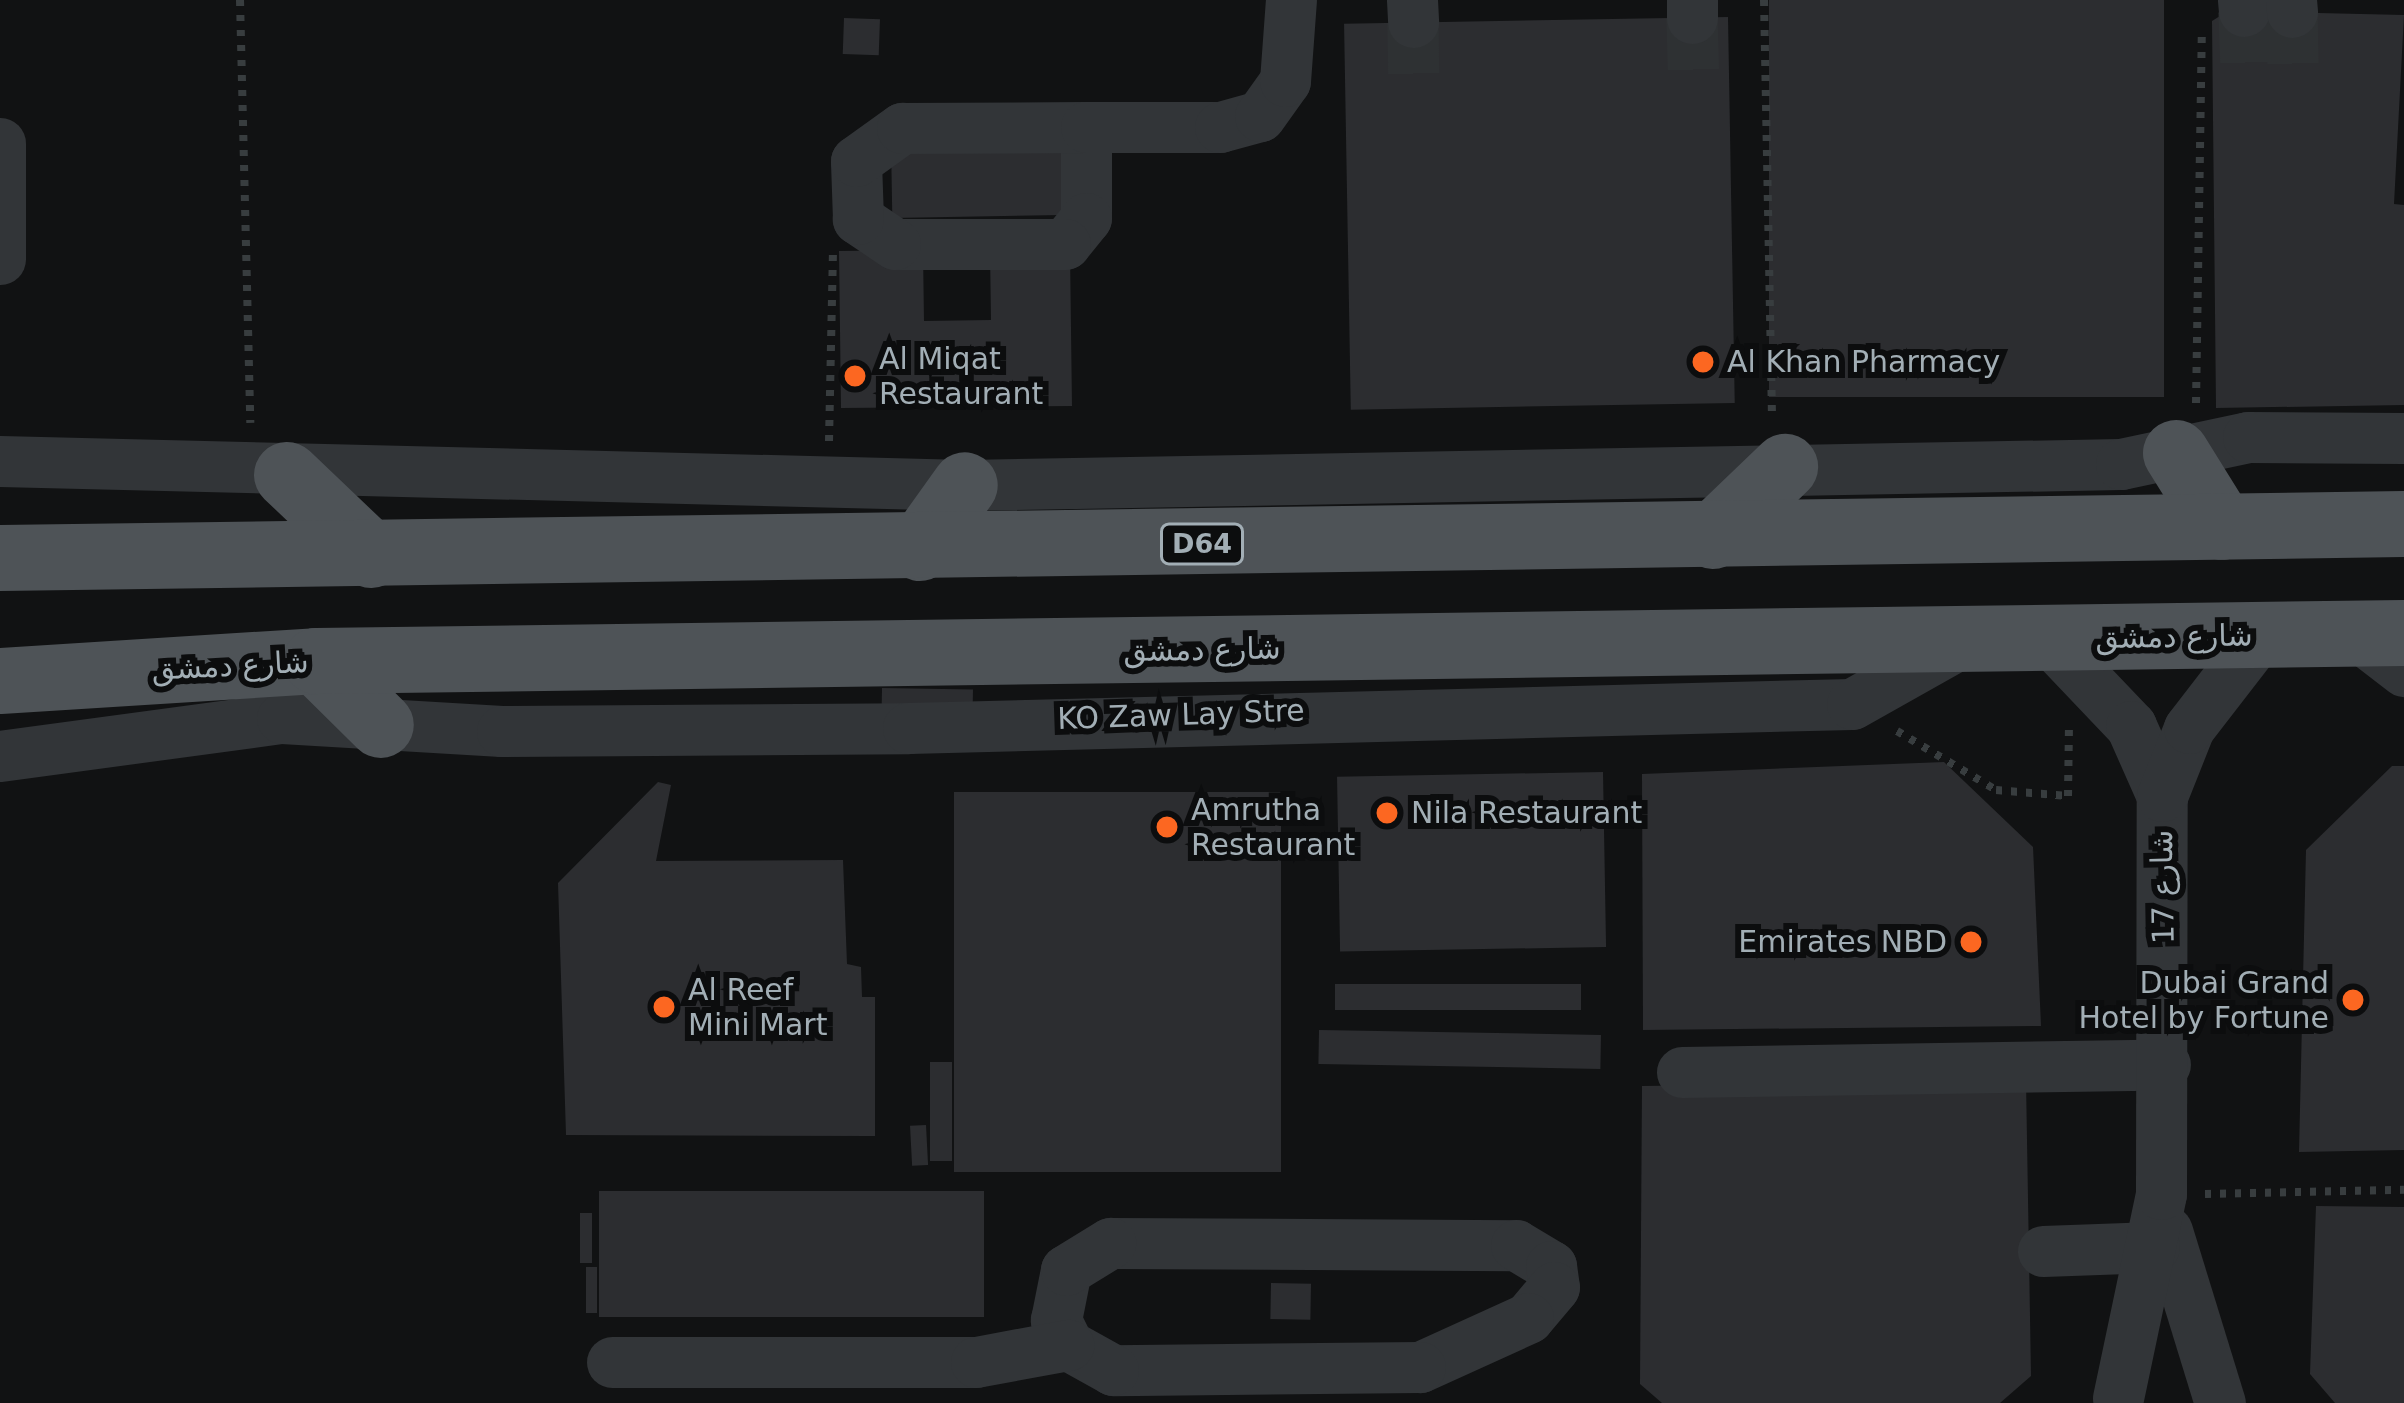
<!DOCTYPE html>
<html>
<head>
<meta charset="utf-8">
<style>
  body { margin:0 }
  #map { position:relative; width:2404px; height:1403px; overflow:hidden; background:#111213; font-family:"DejaVu Sans","Noto Naskh Arabic",sans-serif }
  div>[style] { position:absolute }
  .building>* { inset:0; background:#2c2d30; transform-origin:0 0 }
  .minor-tunnel>* { height:51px; margin-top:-25.5px; transform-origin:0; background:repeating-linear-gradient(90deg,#2e3133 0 51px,transparent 0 77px) }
  .path>* { height:8px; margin-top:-4px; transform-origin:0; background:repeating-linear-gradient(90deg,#383d3f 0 6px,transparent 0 15px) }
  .minor>* { height:51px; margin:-25.5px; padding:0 25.5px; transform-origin:25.5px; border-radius:25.5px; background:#323538 }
  .major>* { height:66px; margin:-33px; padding:0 33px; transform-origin:33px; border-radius:33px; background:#4e5357 }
  .dots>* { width:33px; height:33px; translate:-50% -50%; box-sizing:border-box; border:6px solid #0c0d0e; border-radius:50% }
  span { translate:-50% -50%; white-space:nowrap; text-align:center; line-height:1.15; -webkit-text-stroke:12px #0c0d0e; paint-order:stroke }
  .shield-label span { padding:3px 9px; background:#0c0d0e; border:3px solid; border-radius:9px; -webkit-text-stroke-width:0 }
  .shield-label { font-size:27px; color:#a2aeb5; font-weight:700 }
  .poi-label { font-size:30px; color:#a2aeb5 }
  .left { translate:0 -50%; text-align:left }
  .right { translate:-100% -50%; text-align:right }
  .street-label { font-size:30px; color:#a2aeb5 }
</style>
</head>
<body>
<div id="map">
  <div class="building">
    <div style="left:1769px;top:0;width:395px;height:397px"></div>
    <div style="clip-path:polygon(2228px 11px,2404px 15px,2394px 204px,2404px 205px,2404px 405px,2216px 408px,2212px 21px)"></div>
    <div style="left:1728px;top:17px;width:386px;height:384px;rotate:89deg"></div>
    <div style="left:844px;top:18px;width:36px;height:36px;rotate:2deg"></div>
    <div style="left:1061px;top:141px;width:74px;height:170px;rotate:89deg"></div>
    <div style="clip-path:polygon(923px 250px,924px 321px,991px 320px,990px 251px,1070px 251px,1072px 406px,841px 408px,839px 251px)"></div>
    <div style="left:882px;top:688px;width:91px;height:28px;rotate:1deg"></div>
    <div style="clip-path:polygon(1944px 762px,2033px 847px,2041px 1026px,1643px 1030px,1642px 774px)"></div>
    <div style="clip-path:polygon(2392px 766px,2404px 766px,2404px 1150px,2299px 1152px,2306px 850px)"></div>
    <div style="left:1603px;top:772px;width:175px;height:266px;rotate:89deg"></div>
    <div style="clip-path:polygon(658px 782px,671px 785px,656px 861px,843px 860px,847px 964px,861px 967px,862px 997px,875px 997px,875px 1136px,566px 1135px,558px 883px)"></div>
    <div style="left:1281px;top:792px;width:380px;height:327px;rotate:90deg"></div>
    <div style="left:1335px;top:984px;width:246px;height:26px"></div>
    <div style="left:1319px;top:1030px;width:282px;height:34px;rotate:1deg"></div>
    <div style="left:930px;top:1062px;width:22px;height:99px"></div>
    <div style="clip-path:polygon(2026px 1081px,2031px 1376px,2000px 1403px,1662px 1403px,1640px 1384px,1642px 1086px)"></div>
    <div style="left:926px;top:1125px;width:40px;height:16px;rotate:87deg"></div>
    <div style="left:984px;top:1191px;width:126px;height:385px;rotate:90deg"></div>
    <div style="clip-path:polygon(2316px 1206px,2404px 1207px,2404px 1403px,2335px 1403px,2310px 1374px)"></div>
    <div style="left:580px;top:1213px;width:12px;height:50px"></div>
    <div style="left:586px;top:1267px;width:11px;height:46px"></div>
    <div style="left:1271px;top:1283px;width:40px;height:36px;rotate:1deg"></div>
  </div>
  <div class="minor-tunnel">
    <div style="left:2244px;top:11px;width:58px;rotate:88deg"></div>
    <div style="left:2292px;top:12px;width:54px;rotate:88.9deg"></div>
    <div style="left:1692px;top:18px;width:70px;rotate:88.4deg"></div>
    <div style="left:1413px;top:22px;width:68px;rotate:89.2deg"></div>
  </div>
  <div class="path">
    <div style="left:240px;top:0;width:423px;rotate:88.6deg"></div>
    <div style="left:1764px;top:0;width:418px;rotate:88.9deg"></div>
    <div style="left:2196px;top:403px;width:375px;rotate:-89.1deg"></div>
    <div style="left:829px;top:441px;width:189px;rotate:-88.8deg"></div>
    <div style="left:1897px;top:731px;width:115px;rotate:30.8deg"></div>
    <div style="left:1996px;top:790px;width:72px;rotate:4.8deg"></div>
    <div style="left:2068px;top:796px;width:73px;rotate:-89.2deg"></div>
    <div style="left:2205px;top:1194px;width:199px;rotate:-1.2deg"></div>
  </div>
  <div class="minor">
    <div style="left:1412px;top:0;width:22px;rotate:87deg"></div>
    <div style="left:1692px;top:0;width:18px;rotate:90deg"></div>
    <div style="left:2243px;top:0;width:11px;rotate:85deg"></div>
    <div style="left:2291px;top:0;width:12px;rotate:85deg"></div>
    <div style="left:1086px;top:127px;width:91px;rotate:90deg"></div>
    <div style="left:1086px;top:218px;width:33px;rotate:129deg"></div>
    <div style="left:1065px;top:244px;width:170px;rotate:180deg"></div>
    <div style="left:895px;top:244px;width:45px;rotate:-146deg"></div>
    <div style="left:858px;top:219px;width:58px;rotate:-92deg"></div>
    <div style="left:856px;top:161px;width:57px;rotate:-35.7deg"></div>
    <div style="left:902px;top:128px;width:184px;rotate:-0.3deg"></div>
    <div style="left:1086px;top:127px;width:134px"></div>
    <div style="left:1220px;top:127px;width:41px;rotate:-15.4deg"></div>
    <div style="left:1260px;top:116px;width:43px;rotate:-54.5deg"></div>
    <div style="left:1285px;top:81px;width:81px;rotate:-85.8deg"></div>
    <div style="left:0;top:143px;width:116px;rotate:90deg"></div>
    <div style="left:0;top:461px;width:965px;rotate:1.42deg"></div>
    <div style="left:965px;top:485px;width:1156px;rotate:-1.04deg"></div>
    <div style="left:2121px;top:464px;width:130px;rotate:-12deg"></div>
    <div style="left:2248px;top:437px;width:156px;rotate:0.4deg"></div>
    <div style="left:2356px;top:634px;width:61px;rotate:37.6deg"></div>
    <div style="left:2049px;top:640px;width:119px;rotate:46.4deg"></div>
    <div style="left:2131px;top:726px;width:77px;rotate:66.1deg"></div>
    <div style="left:0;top:756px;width:285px;rotate:-7.7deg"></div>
    <div style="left:282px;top:718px;width:220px;rotate:3.4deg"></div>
    <div style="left:502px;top:731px;width:406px;rotate:-0.4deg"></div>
    <div style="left:908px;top:728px;width:944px;rotate:-1.46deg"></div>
    <div style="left:1852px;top:704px;width:129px;rotate:-29.4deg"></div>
    <div style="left:1682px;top:1072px;width:483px;rotate:-0.9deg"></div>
    <div style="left:2167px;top:1231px;width:180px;rotate:72.9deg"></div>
    <div style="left:1110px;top:1243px;width:406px;rotate:0.3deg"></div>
    <div style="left:1516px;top:1245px;width:41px;rotate:31deg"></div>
    <div style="left:1551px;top:1266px;width:21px;rotate:82deg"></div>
    <div style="left:1554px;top:1287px;width:40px;rotate:130deg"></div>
    <div style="left:1528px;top:1318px;width:119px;rotate:155.6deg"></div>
    <div style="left:1420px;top:1367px;width:307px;rotate:179.4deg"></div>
    <div style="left:1113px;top:1370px;width:51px;rotate:-150.9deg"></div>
    <div style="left:1068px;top:1345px;width:28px;rotate:-116deg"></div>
    <div style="left:1056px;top:1320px;width:51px;rotate:-78.7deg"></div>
    <div style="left:1066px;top:1270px;width:52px;rotate:-31.5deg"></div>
    <div style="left:2043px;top:1251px;width:111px;rotate:-2.1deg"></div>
    <div style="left:612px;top:1362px;width:364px"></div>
    <div style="left:976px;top:1362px;width:94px;rotate:-10.5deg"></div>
    <div style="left:2118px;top:1398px;width:208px;rotate:-78.1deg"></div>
    <div style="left:2161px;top:1194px;width:398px;rotate:-89.9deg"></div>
    <div style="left:2162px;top:796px;width:73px;rotate:-68.3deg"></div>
    <div style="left:2189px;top:728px;width:116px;rotate:-52.3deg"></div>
  </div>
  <div class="major">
    <div style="left:2176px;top:453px;width:87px;rotate:58.1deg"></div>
    <div style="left:287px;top:475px;width:116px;rotate:43.6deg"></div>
    <div style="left:1713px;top:536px;width:100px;rotate:-43.8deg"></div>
    <div style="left:920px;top:548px;width:77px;rotate:-54.5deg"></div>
    <div style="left:0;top:558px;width:2404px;rotate:-0.81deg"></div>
    <div style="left:316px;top:661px;width:91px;rotate:44.6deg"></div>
    <div style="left:0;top:681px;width:317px;rotate:-3.6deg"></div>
    <div style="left:316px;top:661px;width:2088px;rotate:-0.77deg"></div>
  </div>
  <div class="dots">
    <div style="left:1703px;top:362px;background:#fc6721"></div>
    <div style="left:855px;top:376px;background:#fc6721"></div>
    <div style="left:1387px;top:813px;background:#fc6721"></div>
    <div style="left:1167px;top:827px;background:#fc6721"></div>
    <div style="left:1971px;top:942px;background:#fc6721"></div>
    <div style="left:2353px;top:1000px;background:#fc6721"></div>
    <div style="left:664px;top:1007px;background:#fc6721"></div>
  </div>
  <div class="shield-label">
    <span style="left:1202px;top:544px">D64</span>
  </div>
  <div class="poi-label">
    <span class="left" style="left:879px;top:376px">Al Miqat<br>Restaurant</span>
    <span class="left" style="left:1727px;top:362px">Al Khan Pharmacy</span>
    <span class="left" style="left:1191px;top:827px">Amrutha<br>Restaurant</span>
    <span class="left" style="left:1411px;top:813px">Nila Restaurant</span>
    <span class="right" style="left:1947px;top:942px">Emirates NBD</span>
    <span class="right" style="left:2329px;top:1000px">Dubai Grand<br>Hotel by Fortune</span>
    <span class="left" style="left:688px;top:1007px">Al Reef<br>Mini Mart</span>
  </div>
  <div class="street-label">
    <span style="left:2174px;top:637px;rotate:-1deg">شارع دمشق</span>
    <span style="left:1202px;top:650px;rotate:-1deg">شارع دمشق</span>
    <span style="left:230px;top:666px;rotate:-3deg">شارع دمشق</span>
    <span style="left:1181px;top:715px;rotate:-2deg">KO Zaw Lay Stre</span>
    <span style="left:2163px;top:887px;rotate:-91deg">شارع 17</span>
  </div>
</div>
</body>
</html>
